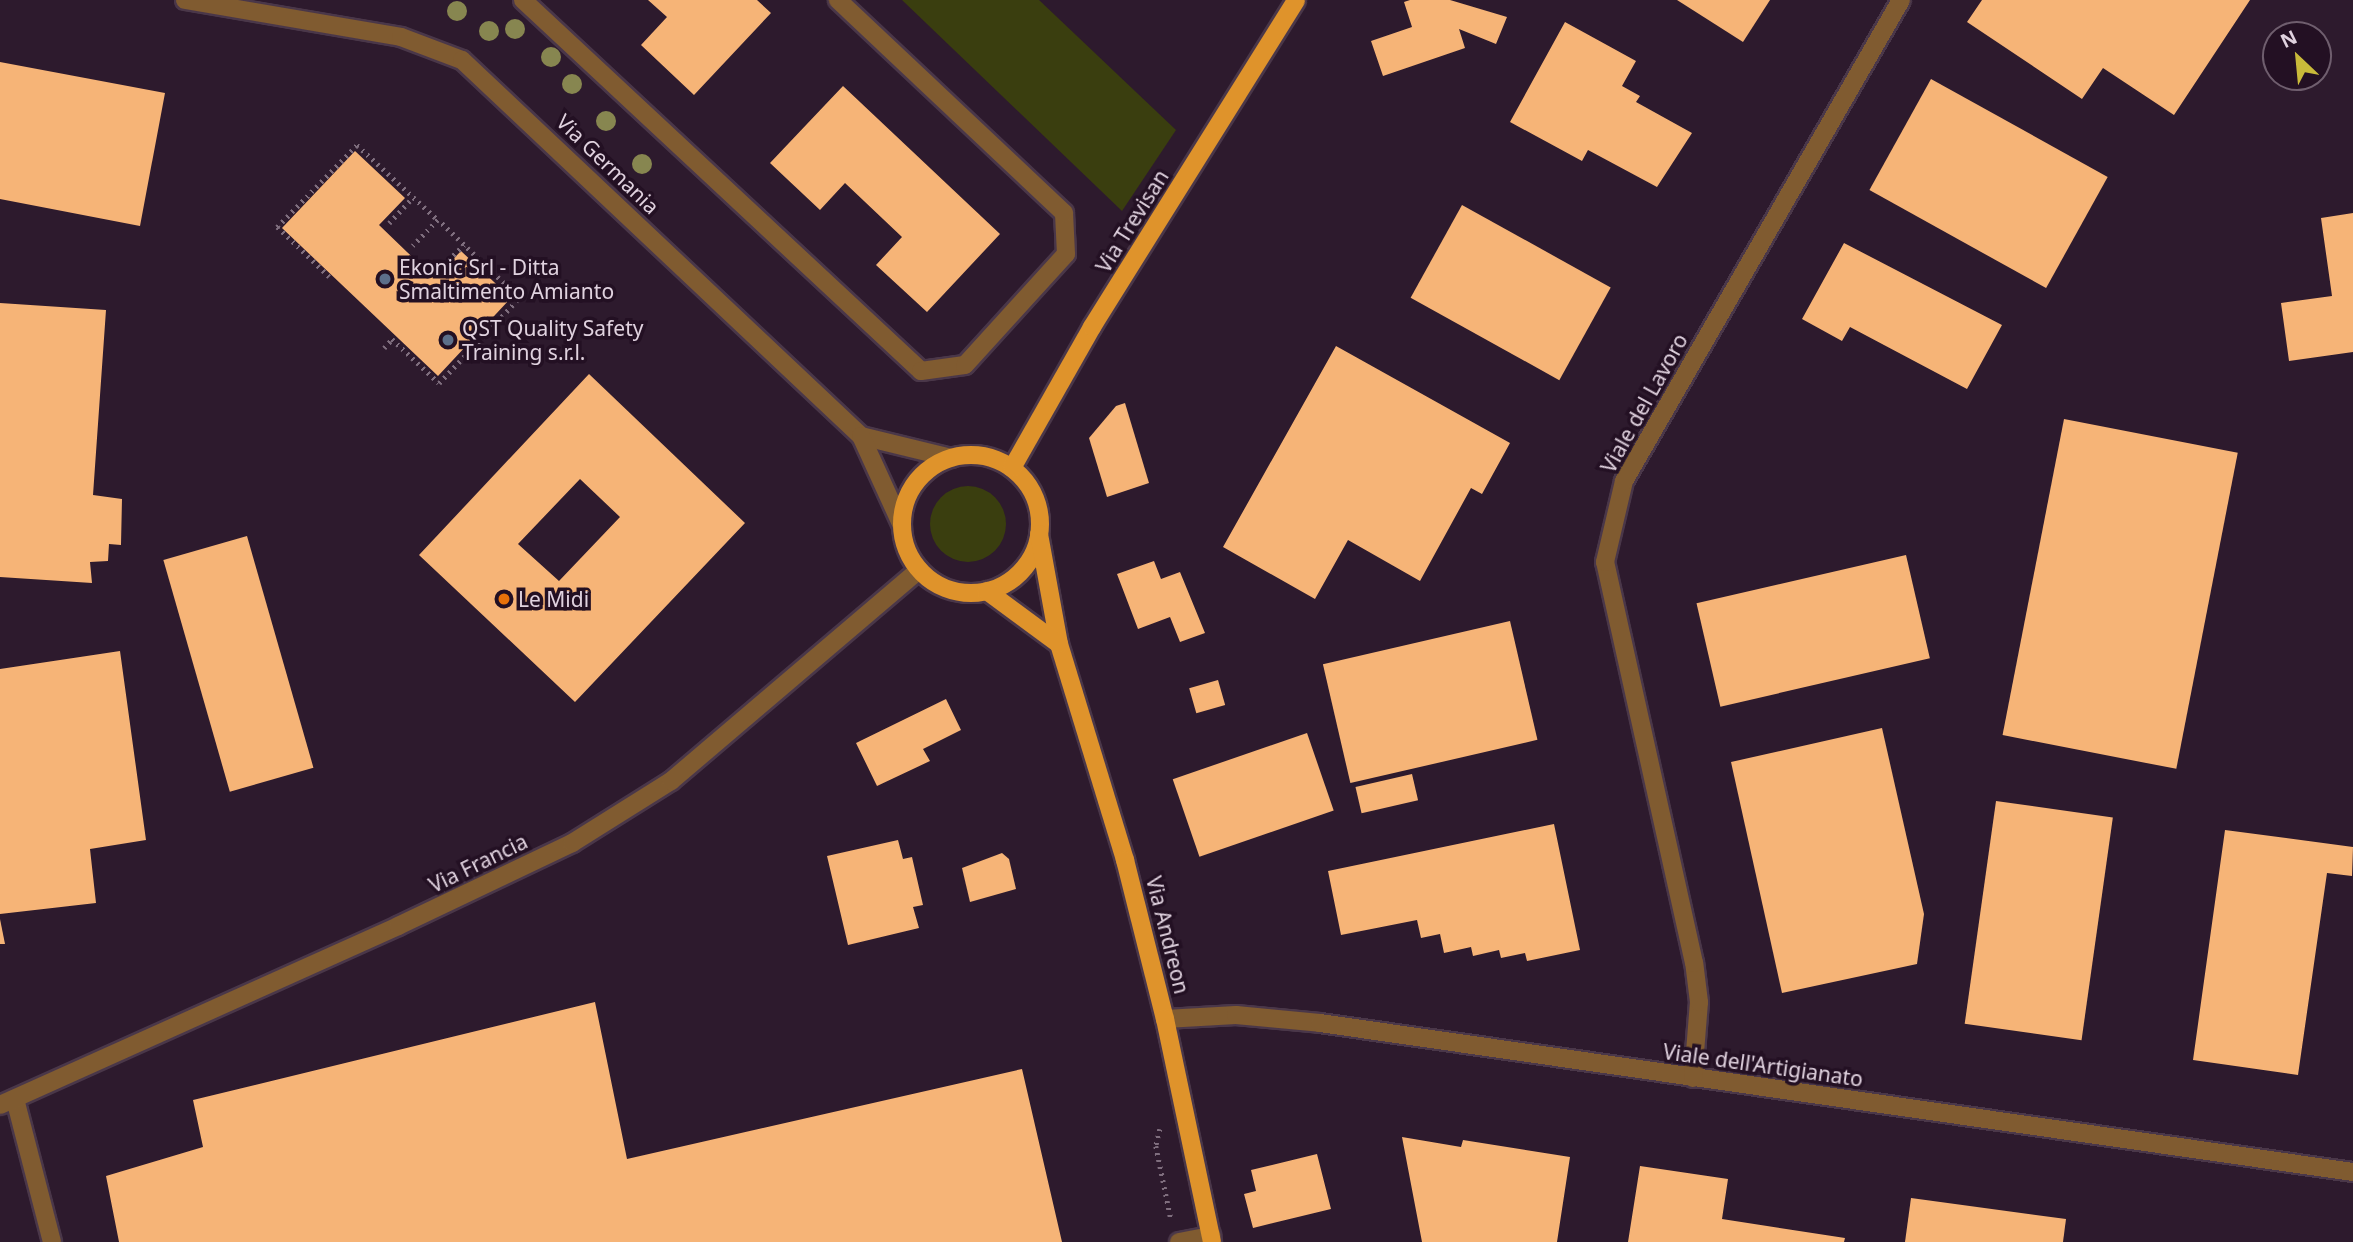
<!DOCTYPE html>
<html>
<head>
<meta charset="utf-8">
<style>
  body { margin:0 }
  #map { position:relative; width:2353px; height:1242px; overflow:hidden; background:#2d1a2d; font-family:"Noto Sans",sans-serif }
  div>[style] { position:absolute }
  .green>* { inset:0; background:#3a3e0f }
  .round { border-radius:50% }
  .building>* { inset:0; background:#f6b477; transform-origin:0 0 }
  .path>* { height:4.5px; margin-top:-2.25px; transform-origin:0; background:repeating-linear-gradient(90deg,#7f6e7e 0 2px,transparent 0 7px) }
  .roads { filter:drop-shadow(2px 0 #4a3749) drop-shadow(-2px 0 #4a3749) drop-shadow(0 2px #4a3749) drop-shadow(0 -2px #4a3749) }
  .minor>* { height:18px; margin:-9px; padding:0 9px; transform-origin:9px; border-radius:9px; background:#805b30 }
  .major>* { height:18px; margin:-9px; padding:0 9px; transform-origin:9px; border-radius:9px; background:#df932b }
  .major>.ring { margin:-9px; padding:0; box-sizing:content-box; background:none; border:18px solid #df932b; border-radius:50% }
  .trees>* { width:20px; height:20px; margin:-10px; border-radius:50%; background:#878650 }
  .dots>* { width:19px; height:19px; translate:-50% -50%; box-sizing:border-box; border:4px solid #231023; border-radius:50% }
  span { translate:-50% -50%; white-space:nowrap; text-align:center; line-height:1.15; -webkit-text-stroke:7px #231023; paint-order:stroke }
  .street-label { font-size:21px; color:#e0d2df }
  .poi-label { font-size:21px; color:#e0d2df }
  .left { translate:0 -50%; text-align:left }
  .north { position:absolute; left:2262px; top:21px; width:70px; height:70px; box-sizing:border-box; background:#231023; border:2px solid #6f5e6e; border-radius:50%; rotate:334deg; font-size:19px; font-weight:700; line-height:28px; text-align:center; color:#e0d2df }
  .north::after { content:''; display:block; margin:auto; width:24px; height:32px; background:#c9ba3a; clip-path:polygon(50% 0,100% 100%,50% 72%,0 100%) }
</style>
</head>
<body>
<div id="map">
  <div class="green">
    <div style="clip-path:polygon(902px 0,1039px 0,1176px 130px,1122px 211px)"></div>
    <div class="round" style="left:930px;top:486px;width:76px;height:76px"></div>
  </div>
  <div class="building">
    <div style="clip-path:polygon(648px 0,757px 0,771px 13px,694px 95px,641px 45px,667px 17px)"></div>
    <div style="clip-path:polygon(1410px 0,1450px 0,1507px 17px,1496px 44px,1459px 29px,1465px 48px,1383px 76px,1371px 41px,1412px 27px,1404px 2px)"></div>
    <div style="clip-path:polygon(1677px 0,1770px 0,1743px 42px)"></div>
    <div style="clip-path:polygon(1982px 0,2250px 0,2174px 115px,2103px 68px,2082px 99px,1967px 22px)"></div>
    <div style="clip-path:polygon(1565px 22px,1636px 61px,1622px 86px,1640px 96px,1636px 102px,1692px 133px,1657px 187px,1588px 150px,1582px 161px,1510px 122px)"></div>
    <div style="clip-path:polygon(0 62px,165px 93px,140px 226px,0 199px)"></div>
    <div style="left:1931px;top:79px;width:202px;height:127px;rotate:29deg"></div>
    <div style="clip-path:polygon(843px 86px,1000px 234px,927px 312px,876px 265px,902px 237px,845px 183px,820px 210px,770px 163px)"></div>
    <div style="clip-path:polygon(355px 151px,405px 198px,379px 225px,407px 252px,435px 278px,461px 251px,511px 298px,438px 376px,282px 228px)"></div>
    <div style="left:1462px;top:205px;width:170px;height:106px;rotate:29deg"></div>
    <div style="clip-path:polygon(2353px 213px,2353px 352px,2289px 361px,2281px 303px,2332px 296px,2321px 218px)"></div>
    <div style="clip-path:polygon(1844px 243px,2002px 325px,1967px 389px,1850px 327px,1842px 341px,1802px 319px)"></div>
    <div style="clip-path:polygon(0 303px,106px 310px,93px 495px,122px 499px,121px 545px,109px 544px,108px 561px,90px 562px,92px 583px,0 577px)"></div>
    <div style="clip-path:polygon(1336px 346px,1510px 443px,1482px 494px,1471px 488px,1420px 581px,1348px 540px,1315px 599px,1223px 547px)"></div>
    <div style="clip-path:polygon(evenodd,589px 374px,745px 523px,575px 702px,419px 555px,589px 374px,580px 479px,620px 517px,559px 581px,518px 544px,580px 479px)"></div>
    <div style="clip-path:polygon(1125px 403px,1149px 483px,1107px 497px,1089px 438px,1116px 406px)"></div>
    <div style="left:2064px;top:419px;width:177px;height:322px;rotate:11deg"></div>
    <div style="left:247px;top:536px;width:241px;height:87px;rotate:74deg"></div>
    <div style="left:1906px;top:555px;width:106px;height:215px;rotate:77deg"></div>
    <div style="clip-path:polygon(1154px 561px,1161px 579px,1180px 572px,1205px 633px,1180px 642px,1170px 617px,1138px 629px,1117px 574px)"></div>
    <div style="left:1510px;top:621px;width:122px;height:192px;rotate:77deg"></div>
    <div style="clip-path:polygon(120px 651px,146px 840px,90px 849px,96px 903px,0 914px,0 669px)"></div>
    <div style="left:1218px;top:680px;width:26px;height:30px;rotate:74deg"></div>
    <div style="clip-path:polygon(946px 699px,961px 730px,923px 749px,930px 761px,877px 786px,856px 743px)"></div>
    <div style="clip-path:polygon(1882px 728px,1924px 914px,1917px 964px,1782px 993px,1731px 762px)"></div>
    <div style="left:1307px;top:733px;width:82px;height:142px;rotate:71deg"></div>
    <div style="left:1412px;top:774px;width:27px;height:58px;rotate:77deg"></div>
    <div style="left:1996px;top:801px;width:118px;height:225px;rotate:8deg"></div>
    <div style="clip-path:polygon(1554px 824px,1580px 950px,1527px 961px,1525px 953px,1501px 958px,1499px 950px,1473px 956px,1471px 947px,1444px 953px,1440px 934px,1421px 938px,1417px 920px,1341px 935px,1328px 871px)"></div>
    <div style="clip-path:polygon(2225px 830px,2353px 847px,2352px 876px,2327px 873px,2298px 1075px,2193px 1060px)"></div>
    <div style="clip-path:polygon(898px 840px,903px 859px,912px 857px,923px 905px,913px 907px,919px 928px,848px 945px,827px 856px)"></div>
    <div style="clip-path:polygon(1002px 853px,1009px 859px,1016px 889px,970px 902px,962px 868px)"></div>
    <div style="clip-path:polygon(0 919px,5px 944px,0 944px)"></div>
    <div style="clip-path:polygon(595px 1002px,627px 1159px,1022px 1069px,1062px 1242px,119px 1242px,106px 1176px,203px 1147px,193px 1100px)"></div>
    <div style="clip-path:polygon(1402px 1137px,1461px 1147px,1463px 1140px,1570px 1157px,1557px 1242px,1422px 1242px)"></div>
    <div style="clip-path:polygon(1317px 1154px,1331px 1209px,1253px 1228px,1244px 1194px,1256px 1191px,1251px 1170px)"></div>
    <div style="clip-path:polygon(1640px 1166px,1728px 1179px,1722px 1219px,1845px 1238px,1844px 1242px,1628px 1242px)"></div>
    <div style="clip-path:polygon(1911px 1198px,2066px 1219px,2063px 1242px,1905px 1242px)"></div>
  </div>
  <div class="path">
    <div style="left:389px;top:223px;width:35px;rotate:-47deg"></div>
    <div style="left:438px;top:270px;width:36px;rotate:-44deg"></div>
    <div style="left:329px;top:277px;width:72px;rotate:-136.1deg"></div>
    <div style="left:277px;top:227px;width:115px;rotate:-45.7deg"></div>
    <div style="left:357px;top:145px;width:110px;rotate:42.8deg"></div>
    <div style="left:438px;top:220px;width:36px;rotate:134deg"></div>
    <div style="left:384px;top:348px;width:12px;rotate:-48deg"></div>
    <div style="left:392px;top:339px;width:64px;rotate:43.1deg"></div>
    <div style="left:439px;top:383px;width:117px;rotate:-46.7deg"></div>
    <div style="left:519px;top:298px;width:112px;rotate:-136.1deg"></div>
    <div style="left:1160px;top:1129px;width:17px;rotate:103deg"></div>
    <div style="left:1156px;top:1146px;width:75px;rotate:78.4deg"></div>
  </div>
  <div class="roads">
    <div class="minor">
      <div style="left:185px;top:0;width:219px;rotate:9.7deg"></div>
      <div style="left:401px;top:37px;width:65px;rotate:20.7deg"></div>
      <div style="left:462px;top:60px;width:548px;rotate:43.3deg"></div>
      <div style="left:861px;top:436px;width:93px;rotate:13.7deg"></div>
      <div style="left:523px;top:0;width:544px;rotate:42.99deg"></div>
      <div style="left:921px;top:371px;width:44px;rotate:-7.8deg"></div>
      <div style="left:965px;top:365px;width:150px;rotate:-47.7deg"></div>
      <div style="left:1066px;top:254px;width:41px;rotate:-92.8deg"></div>
      <div style="left:1064px;top:213px;width:311px;rotate:-136.7deg"></div>
      <div style="left:861px;top:436px;width:99px;rotate:65.5deg"></div>
      <div style="left:1165px;top:1019px;width:71px;rotate:-3.2deg"></div>
      <div style="left:1236px;top:1015px;width:84px;rotate:5.4deg"></div>
      <div style="left:1320px;top:1023px;width:1044px;rotate:8.21deg"></div>
      <div style="left:1693px;top:1078px;width:76px;rotate:-85.5deg"></div>
      <div style="left:1699px;top:1002px;width:39px;rotate:-97deg"></div>
      <div style="left:1694px;top:963px;width:411px;rotate:-102.5deg"></div>
      <div style="left:1605px;top:562px;width:83px;rotate:-76.8deg"></div>
      <div style="left:1624px;top:481px;width:555px;rotate:-60.06deg"></div>
      <div style="left:15px;top:1099px;width:148px;rotate:75.5deg"></div>
      <div style="left:0;top:1105px;width:436px;rotate:-24.2deg"></div>
      <div style="left:398px;top:926px;width:193px;rotate:-25.5deg"></div>
      <div style="left:572px;top:843px;width:117px;rotate:-32.1deg"></div>
      <div style="left:671px;top:781px;width:326px;rotate:-40.4deg"></div>
      <div style="left:1179px;top:1242px;width:33px;rotate:-11deg"></div>
    </div>
    <div class="major">
      <div class="ring" style="left:902px;top:455px;width:120px;height:120px"></div>
      <div style="left:1012px;top:468px;width:162px;rotate:-60.4deg"></div>
      <div style="left:1092px;top:327px;width:385px;rotate:-58deg"></div>
      <div style="left:1039px;top:534px;width:112px;rotate:79.7deg"></div>
      <div style="left:1059px;top:644px;width:226px;rotate:73deg"></div>
      <div style="left:1125px;top:860px;width:164px;rotate:75.9deg"></div>
      <div style="left:1165px;top:1019px;width:228px;rotate:78.1deg"></div>
      <div style="left:987px;top:591px;width:89px;rotate:36.4deg"></div>
    </div>
  </div>
  <div class="trees">
    <div style="left:457px;top:11px"></div>
    <div style="left:515px;top:29px"></div>
    <div style="left:489px;top:31px"></div>
    <div style="left:551px;top:57px"></div>
    <div style="left:572px;top:84px"></div>
    <div style="left:606px;top:121px"></div>
    <div style="left:642px;top:164px"></div>
  </div>
  <div class="dots">
    <div style="left:385px;top:279px;background:#5c6f8a"></div>
    <div style="left:448px;top:340px;background:#5c6f8a"></div>
    <div style="left:504px;top:599px;background:#e8710a"></div>
  </div>
  <div class="street-label">
    <span style="left:608px;top:164px;rotate:44deg">Via Germania</span>
    <span style="left:1132px;top:221px;rotate:-58deg">Via Trevisan</span>
    <span style="left:1644px;top:403px;rotate:-61deg">Viale del Lavoro</span>
    <span style="left:478px;top:863px;rotate:-26deg">Via Francia</span>
    <span style="left:1168px;top:935px;rotate:76deg">Via Andreon</span>
    <span style="left:1763px;top:1065px;rotate:8deg">Viale dell'Artigianato</span>
  </div>
  <div class="poi-label">
    <span class="left" style="left:399px;top:279px">Ekonic Srl - Ditta<br>Smaltimento Amianto</span>
    <span class="left" style="left:462px;top:340px">QST Quality Safety<br>Training s.r.l.</span>
    <span class="left" style="left:518px;top:599px">Le Midi</span>
  </div>
  <div class="north">N</div>
</div>
</body>
</html>
